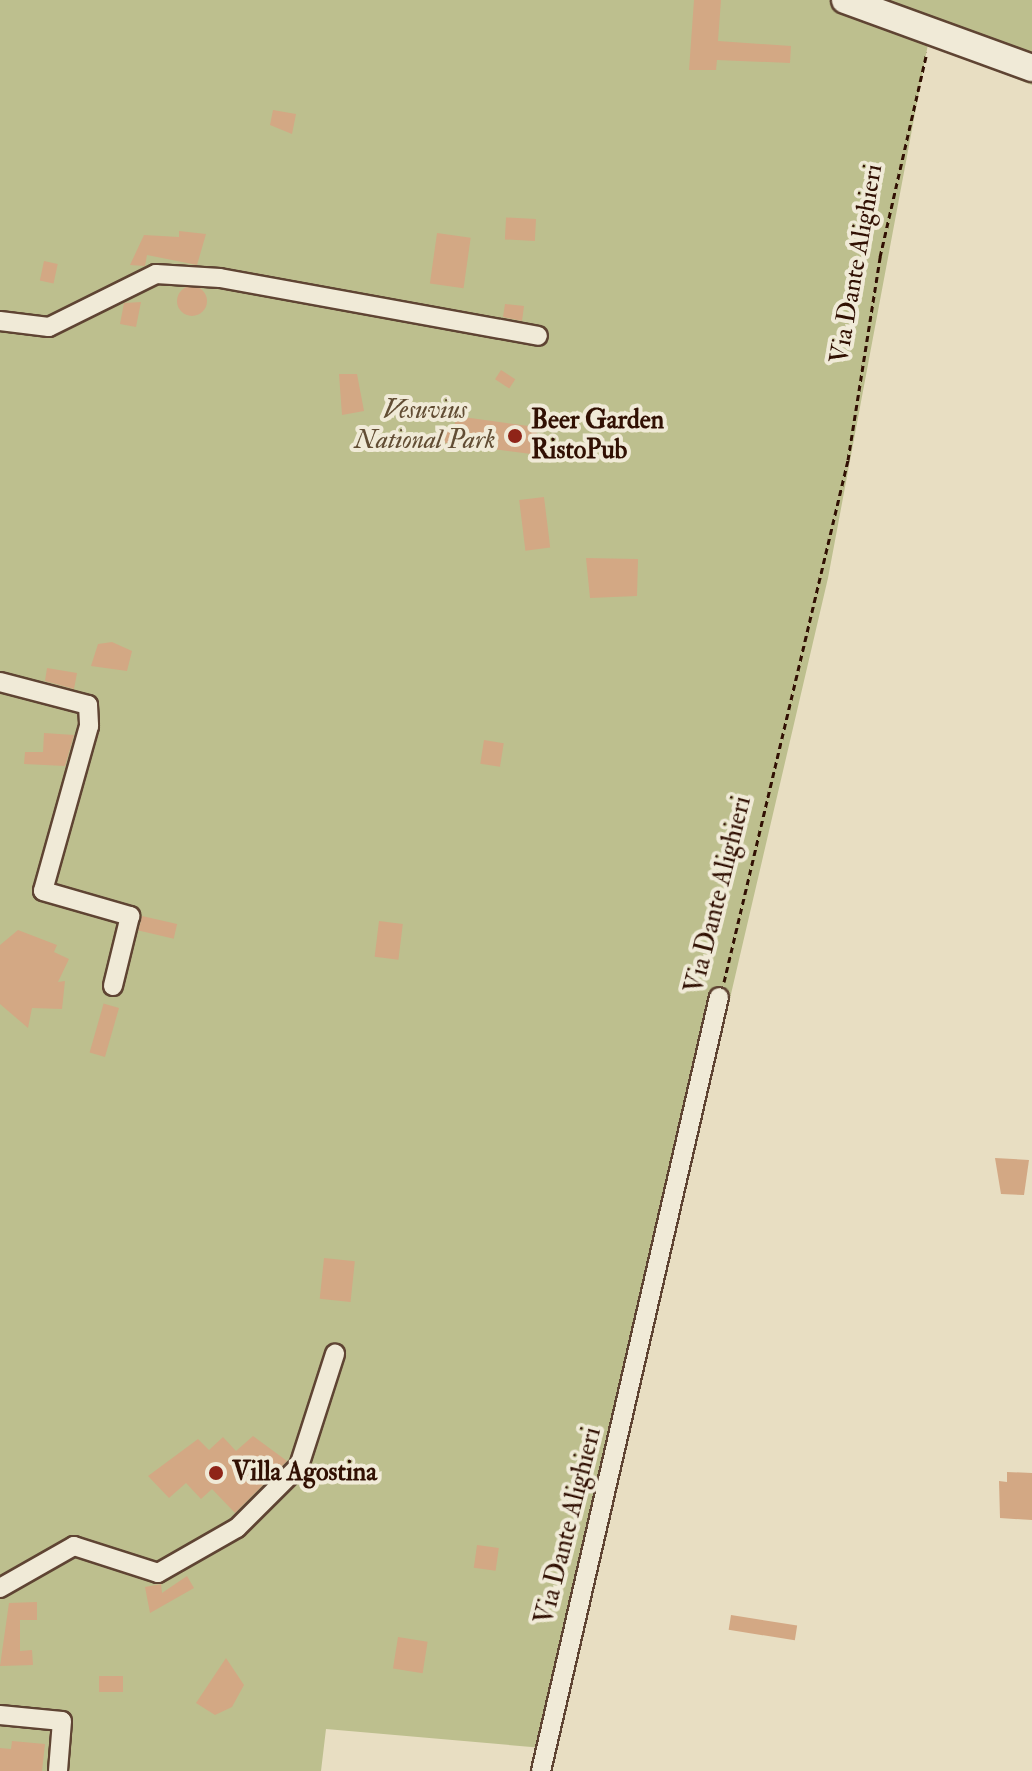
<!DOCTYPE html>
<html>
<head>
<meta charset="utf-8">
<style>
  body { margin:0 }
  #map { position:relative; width:1032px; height:1771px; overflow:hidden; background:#e8dec2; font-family:"IM FELL Double Pica",serif }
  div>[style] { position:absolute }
  .green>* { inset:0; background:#bdbf8e }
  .building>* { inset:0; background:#d3a884; transform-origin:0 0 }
  .round { border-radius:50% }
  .path>* { height:3px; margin-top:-1.5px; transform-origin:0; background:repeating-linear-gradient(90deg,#311003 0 6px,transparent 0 10px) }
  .roads { filter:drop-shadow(2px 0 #5f4433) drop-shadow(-2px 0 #5f4433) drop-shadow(0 2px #5f4433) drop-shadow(0 -2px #5f4433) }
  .street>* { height:18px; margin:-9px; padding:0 9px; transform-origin:9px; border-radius:9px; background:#f0ead7 }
  .secondary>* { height:26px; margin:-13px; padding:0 13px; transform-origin:13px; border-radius:13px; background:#f0ead7 }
  .dots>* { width:22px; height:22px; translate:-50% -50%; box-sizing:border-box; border:4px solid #f0ead7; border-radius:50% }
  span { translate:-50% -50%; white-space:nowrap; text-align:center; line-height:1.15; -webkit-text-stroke:8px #f0ead7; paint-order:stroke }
  .street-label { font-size:26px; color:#311003 }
  .park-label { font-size:26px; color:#624d34; font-style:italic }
  .poi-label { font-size:26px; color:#311003; font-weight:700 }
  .left { translate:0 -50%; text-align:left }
</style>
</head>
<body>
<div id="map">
  <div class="green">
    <div style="clip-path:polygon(0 0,1032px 0,1032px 85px,928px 44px,828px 578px,555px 1749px,326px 1729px,321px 1771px,0 1771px)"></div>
  </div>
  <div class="building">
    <div style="clip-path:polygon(694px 0,721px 0,718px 41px,791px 46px,790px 63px,717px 60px,716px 70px,689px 70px)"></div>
    <div style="clip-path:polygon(273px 110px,296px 114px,292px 134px,270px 125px)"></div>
    <div style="left:536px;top:219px;width:22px;height:30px;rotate:93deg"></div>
    <div style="clip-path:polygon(179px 231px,206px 234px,197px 265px,147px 255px,145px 266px,130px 265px,144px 235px,179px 237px)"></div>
    <div style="left:437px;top:233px;width:34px;height:51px;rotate:8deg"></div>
    <div style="left:44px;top:261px;width:14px;height:20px;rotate:12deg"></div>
    <div class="round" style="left:177px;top:286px;width:30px;height:30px"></div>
    <div style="clip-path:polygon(141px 302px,136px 327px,120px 324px,124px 303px)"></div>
    <div style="clip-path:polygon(505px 304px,524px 306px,522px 321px,503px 317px)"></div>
    <div style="left:501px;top:370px;width:17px;height:11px;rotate:33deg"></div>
    <div style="clip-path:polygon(339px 374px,357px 374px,364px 411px,342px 415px)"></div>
    <div style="clip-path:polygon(456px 416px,536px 427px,539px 455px,439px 442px,441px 427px,454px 429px)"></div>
    <div style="left:544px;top:497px;width:51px;height:25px;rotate:83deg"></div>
    <div style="clip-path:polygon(586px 558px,638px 559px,637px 596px,590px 598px)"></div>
    <div style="clip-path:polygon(112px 642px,132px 651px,127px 671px,91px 666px,98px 644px)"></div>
    <div style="clip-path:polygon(47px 668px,77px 673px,74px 689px,45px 681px)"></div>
    <div style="clip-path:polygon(44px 733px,74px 735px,65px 766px,24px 764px,25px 752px,43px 752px)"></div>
    <div style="left:484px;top:740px;width:20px;height:24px;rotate:9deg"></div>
    <div style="left:142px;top:916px;width:36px;height:15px;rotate:13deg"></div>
    <div style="left:379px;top:921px;width:24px;height:36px;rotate:7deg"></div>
    <div style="clip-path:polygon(18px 930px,57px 945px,54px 952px,69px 959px,58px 982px,65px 981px,62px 1009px,32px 1008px,28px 1028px,0 1004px,0 945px)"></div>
    <div style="left:119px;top:1008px;width:51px;height:16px;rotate:106deg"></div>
    <div style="clip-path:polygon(995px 1158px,1029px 1160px,1024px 1195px,1001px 1194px)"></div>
    <div style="left:324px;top:1258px;width:31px;height:41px;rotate:6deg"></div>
    <div style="clip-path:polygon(253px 1436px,287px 1461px,235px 1513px,212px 1489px,201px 1499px,186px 1483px,169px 1498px,148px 1476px,198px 1439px,209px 1450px,223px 1437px,236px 1451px)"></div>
    <div style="clip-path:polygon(1007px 1472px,1032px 1473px,1032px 1520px,1000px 1518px,999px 1481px,1007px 1482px)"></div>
    <div style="left:477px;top:1545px;width:22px;height:23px;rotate:8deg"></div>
    <div style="clip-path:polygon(187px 1576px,194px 1588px,150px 1613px,145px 1587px,161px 1584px,162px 1593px)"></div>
    <div style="clip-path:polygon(37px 1602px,37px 1620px,20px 1620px,20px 1651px,32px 1650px,33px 1665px,0 1666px,9px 1603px)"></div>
    <div style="left:731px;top:1615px;width:67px;height:15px;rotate:9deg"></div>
    <div style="left:398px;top:1637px;width:30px;height:32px;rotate:9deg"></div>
    <div style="clip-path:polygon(226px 1658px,244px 1685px,232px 1707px,215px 1715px,196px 1703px)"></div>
    <div style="left:99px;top:1676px;width:24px;height:16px"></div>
    <div style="clip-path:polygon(12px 1741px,45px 1744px,42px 1771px,0 1771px,0 1748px,11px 1749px)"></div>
  </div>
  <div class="path">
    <div style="left:724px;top:982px;width:537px;rotate:-76.64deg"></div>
    <div style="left:848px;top:460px;width:206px;rotate:-81deg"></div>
    <div style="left:880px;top:257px;width:210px;rotate:-77.1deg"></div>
  </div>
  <div class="roads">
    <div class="street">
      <div style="left:0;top:321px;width:49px;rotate:7deg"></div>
      <div style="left:49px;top:327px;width:119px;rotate:-26.4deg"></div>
      <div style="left:156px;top:274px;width:64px;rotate:3.6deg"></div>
      <div style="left:220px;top:278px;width:323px;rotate:10.3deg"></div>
      <div style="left:0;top:682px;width:91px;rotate:14.6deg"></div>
      <div style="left:88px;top:705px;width:21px;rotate:87deg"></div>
      <div style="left:89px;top:726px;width:171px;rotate:105.6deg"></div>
      <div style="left:43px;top:891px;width:91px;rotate:16deg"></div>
      <div style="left:130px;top:916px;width:72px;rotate:103.7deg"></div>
      <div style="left:0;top:1588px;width:85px;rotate:-29.6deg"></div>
      <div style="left:74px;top:1546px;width:88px;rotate:17.8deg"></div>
      <div style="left:158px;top:1573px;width:91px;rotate:-29.7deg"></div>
      <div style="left:237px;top:1528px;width:88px;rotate:-45deg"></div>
      <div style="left:299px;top:1466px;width:118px;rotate:-72.2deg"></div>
      <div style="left:0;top:1715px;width:62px;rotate:5.5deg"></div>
      <div style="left:62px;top:1721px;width:50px;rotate:94.6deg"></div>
      <div style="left:541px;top:1771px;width:794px;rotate:-77.05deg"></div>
    </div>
    <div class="secondary">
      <div style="left:845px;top:0;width:199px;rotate:20deg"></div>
    </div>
  </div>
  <div class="dots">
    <div style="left:515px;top:436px;background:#8f2418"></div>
    <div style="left:216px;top:1473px;background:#8f2418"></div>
  </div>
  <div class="street-label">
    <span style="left:857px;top:264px;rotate:-80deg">Via Dante Alighieri</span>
    <span style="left:719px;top:895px;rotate:-76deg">Via Dante Alighieri</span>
    <span style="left:569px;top:1526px;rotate:-76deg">Via Dante Alighieri</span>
  </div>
  <div class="park-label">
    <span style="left:425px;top:426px">Vesuvius<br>National Park</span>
  </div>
  <div class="poi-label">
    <span class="left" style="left:531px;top:436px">Beer Garden<br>RistoPub</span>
    <span class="left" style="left:232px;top:1473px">Villa Agostina</span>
  </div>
</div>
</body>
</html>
